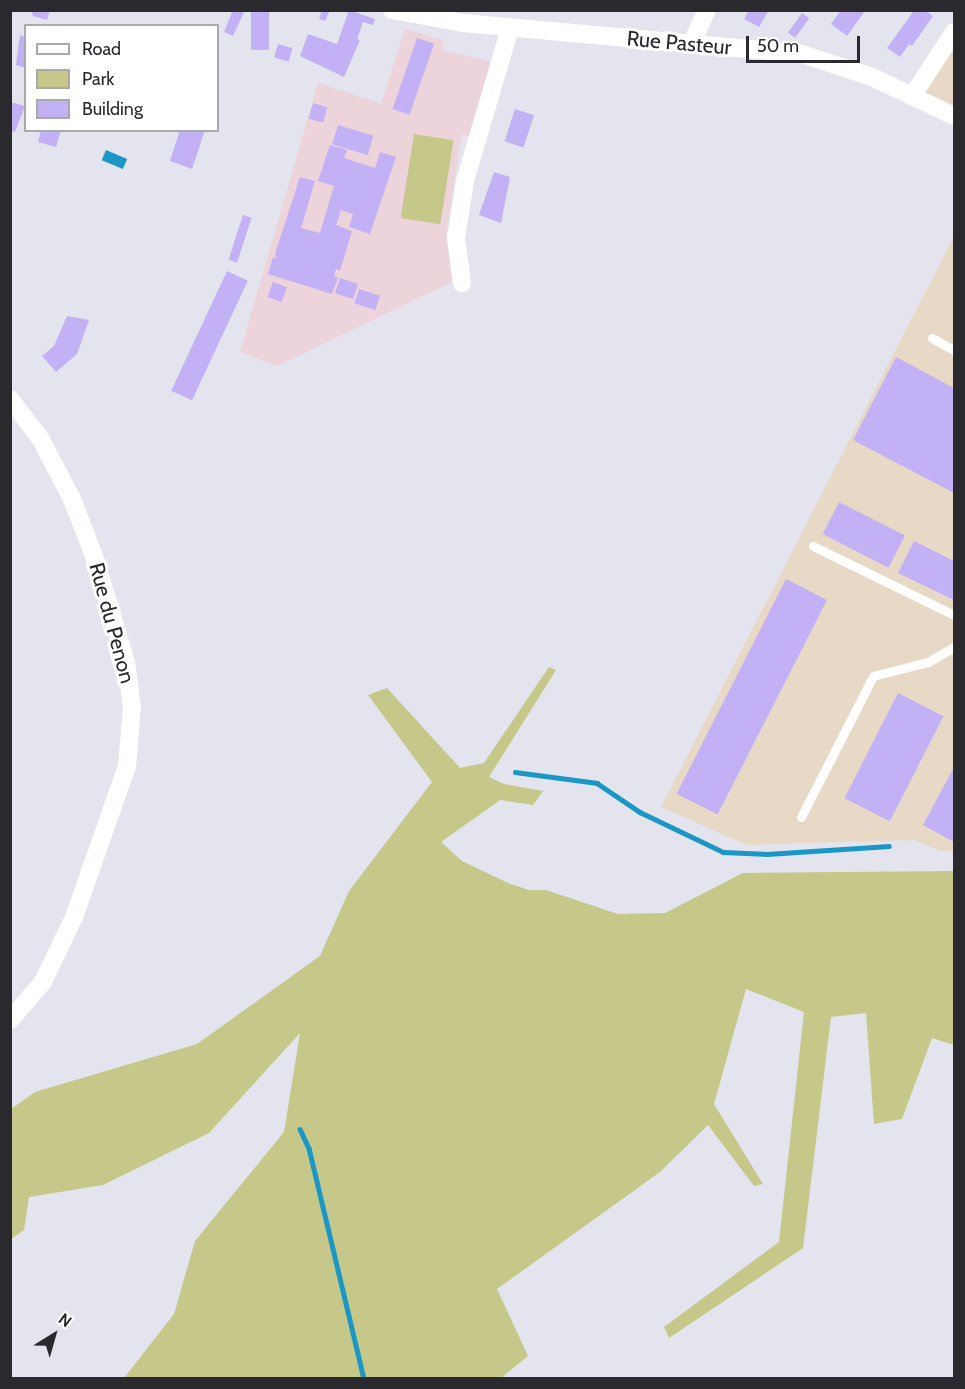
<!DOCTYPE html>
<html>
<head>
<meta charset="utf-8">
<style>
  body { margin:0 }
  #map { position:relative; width:965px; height:1389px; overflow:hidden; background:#e3e4ee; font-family:Cabin,sans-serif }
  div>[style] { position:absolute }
  .industrial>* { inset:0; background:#e8d8c6 }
  .education>* { inset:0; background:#edd3da }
  .green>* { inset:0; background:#c5c888; transform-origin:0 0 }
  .water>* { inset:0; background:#1b97c6; transform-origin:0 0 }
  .stream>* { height:4.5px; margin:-2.25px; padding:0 2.25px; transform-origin:2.25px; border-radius:2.25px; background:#1b97c6 }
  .building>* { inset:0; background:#c2b1f5; transform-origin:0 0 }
  .lane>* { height:9px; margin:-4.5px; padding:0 4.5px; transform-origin:4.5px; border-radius:4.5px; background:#fff }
  .street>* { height:18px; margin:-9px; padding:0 9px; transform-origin:9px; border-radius:9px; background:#fff }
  span { translate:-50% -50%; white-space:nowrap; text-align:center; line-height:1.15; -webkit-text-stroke:6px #fff; paint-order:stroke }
  .street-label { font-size:21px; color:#2a2a2e }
  .frame { position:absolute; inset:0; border:12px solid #2a2a2e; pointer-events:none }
  .legend { position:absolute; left:24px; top:24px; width:195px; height:108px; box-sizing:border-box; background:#fff; border:2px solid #aaaaab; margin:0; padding:8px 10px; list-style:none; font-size:18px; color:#2a2a2e }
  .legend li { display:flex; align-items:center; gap:12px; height:30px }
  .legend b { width:30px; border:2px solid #aaaaab }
  .north { position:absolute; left:24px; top:1305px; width:60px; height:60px; -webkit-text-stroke:4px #fff; paint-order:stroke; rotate:37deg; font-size:16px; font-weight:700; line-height:24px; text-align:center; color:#2a2a2e }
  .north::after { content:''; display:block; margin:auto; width:21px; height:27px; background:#2a2a2e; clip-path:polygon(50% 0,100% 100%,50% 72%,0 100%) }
  .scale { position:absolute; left:746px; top:36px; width:114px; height:27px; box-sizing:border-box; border:3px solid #2a2a2e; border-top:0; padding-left:8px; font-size:18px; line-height:21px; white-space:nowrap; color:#2a2a2e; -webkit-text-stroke:4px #fff; paint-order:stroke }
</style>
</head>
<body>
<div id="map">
  <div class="industrial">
    <div style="clip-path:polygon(954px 40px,954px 118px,920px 90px)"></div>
    <div style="clip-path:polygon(954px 236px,954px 851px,942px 851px,913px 840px,747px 845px,661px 807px)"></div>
  </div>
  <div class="education">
    <div style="clip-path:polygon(405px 29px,443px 40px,442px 50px,493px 62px,473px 137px,462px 134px,446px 235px,452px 282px,277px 366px,240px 352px,318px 83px,381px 104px)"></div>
  </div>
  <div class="green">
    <div style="left:414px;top:134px;width:40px;height:85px;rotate:9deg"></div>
    <div style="clip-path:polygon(549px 667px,556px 670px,489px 777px,504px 784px,543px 791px,533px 805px,500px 800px,441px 842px,462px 861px,508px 883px,529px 890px,546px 890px,618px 914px,665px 913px,743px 873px,954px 871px,954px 1045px,932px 1038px,902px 1119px,874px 1124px,866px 1013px,831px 1017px,803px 1248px,669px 1338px,664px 1327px,779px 1242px,804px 1012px,746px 989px,714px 1104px,763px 1184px,754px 1186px,708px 1125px,660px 1172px,497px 1289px,528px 1356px,501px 1378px,124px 1378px,174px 1314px,195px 1241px,284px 1132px,300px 1033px,209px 1133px,103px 1185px,29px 1197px,24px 1230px,11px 1239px,11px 1109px,35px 1092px,197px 1044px,320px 956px,349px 891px,432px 782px,368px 695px,387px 688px,460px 768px,484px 763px)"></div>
  </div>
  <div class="water">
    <div style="left:106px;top:150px;width:23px;height:11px;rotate:23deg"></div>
  </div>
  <div class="stream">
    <div style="left:515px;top:772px;width:83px;rotate:7.6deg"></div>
    <div style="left:597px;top:783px;width:52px;rotate:34deg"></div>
    <div style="left:640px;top:812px;width:92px;rotate:25.7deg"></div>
    <div style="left:723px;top:852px;width:44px;rotate:2.6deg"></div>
    <div style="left:767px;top:854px;width:122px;rotate:-3.8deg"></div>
    <div style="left:300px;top:1129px;width:21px;rotate:65deg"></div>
    <div style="left:309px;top:1148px;width:236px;rotate:76.6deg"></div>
  </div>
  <div class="building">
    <div style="clip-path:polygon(31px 10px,50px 10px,47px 20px,33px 16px)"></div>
    <div style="clip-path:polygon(233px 10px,245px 10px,233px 36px,224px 32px)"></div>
    <div style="left:251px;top:10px;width:18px;height:40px"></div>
    <div style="clip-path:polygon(322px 10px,330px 10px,325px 21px,319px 19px)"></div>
    <div style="clip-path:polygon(349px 10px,375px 19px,373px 25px,363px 22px,357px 39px,360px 40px,344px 77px,300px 56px,308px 34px,337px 44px)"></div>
    <div style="clip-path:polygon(749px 10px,769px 10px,759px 27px,744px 19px)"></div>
    <div style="clip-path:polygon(841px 10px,870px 10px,865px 11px,847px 36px,831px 24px)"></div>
    <div style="clip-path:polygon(925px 10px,933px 16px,912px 46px,909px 44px,900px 57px,887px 48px,913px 12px)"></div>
    <div style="left:802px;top:13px;width:9px;height:24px;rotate:36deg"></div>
    <div style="clip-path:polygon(20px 35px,26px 37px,26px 68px,16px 65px)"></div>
    <div style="left:417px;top:38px;width:18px;height:75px;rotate:19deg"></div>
    <div style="left:278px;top:44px;width:15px;height:14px;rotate:16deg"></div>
    <div style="clip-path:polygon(10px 102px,25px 106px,15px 132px,10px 131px)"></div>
    <div style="left:313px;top:103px;width:15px;height:16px;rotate:16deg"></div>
    <div style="left:515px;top:109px;width:20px;height:34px;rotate:18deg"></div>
    <div style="left:338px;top:125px;width:37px;height:20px;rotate:17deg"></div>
    <div style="clip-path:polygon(41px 130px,61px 130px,56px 147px,38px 142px)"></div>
    <div style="clip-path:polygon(180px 130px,205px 130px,192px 169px,170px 161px)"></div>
    <div style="clip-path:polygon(330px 145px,347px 150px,344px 158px,375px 168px,380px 152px,396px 157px,370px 234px,349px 227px,353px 214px,341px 210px,336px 225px,352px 231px,340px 271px,336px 269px,334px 276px,338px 278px,332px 294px,268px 274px,273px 257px,277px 259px,275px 254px,300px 177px,315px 181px,301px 228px,320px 233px,334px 186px,318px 181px)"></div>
    <div style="clip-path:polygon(494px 172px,510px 177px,501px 223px,479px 215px)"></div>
    <div style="left:243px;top:215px;width:9px;height:47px;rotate:18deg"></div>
    <div style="left:227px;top:271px;width:23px;height:132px;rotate:25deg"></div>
    <div style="left:340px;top:278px;width:19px;height:16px;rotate:18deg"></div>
    <div style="left:273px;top:282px;width:15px;height:16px;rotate:20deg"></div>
    <div style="left:359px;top:289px;width:22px;height:15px;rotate:18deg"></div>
    <div style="clip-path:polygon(67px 316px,89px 320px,77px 354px,56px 372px,42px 356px,54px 346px)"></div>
    <div style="clip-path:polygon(896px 357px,954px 388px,954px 493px,853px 440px)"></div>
    <div style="left:839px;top:502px;width:74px;height:36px;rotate:27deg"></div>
    <div style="clip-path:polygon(914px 541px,954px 561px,954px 600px,898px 573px)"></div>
    <div style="left:786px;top:579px;width:46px;height:241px;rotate:27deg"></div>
    <div style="left:898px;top:693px;width:51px;height:118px;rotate:27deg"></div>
    <div style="clip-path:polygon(954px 767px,954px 842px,923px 825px)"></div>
  </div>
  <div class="lane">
    <div style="left:932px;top:338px;width:25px;rotate:29deg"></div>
    <div style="left:813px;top:546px;width:157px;rotate:26.1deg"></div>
    <div style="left:801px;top:817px;width:158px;rotate:-62.9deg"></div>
    <div style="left:873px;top:676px;width:57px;rotate:-14.3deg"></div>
    <div style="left:928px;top:662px;width:30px;rotate:-30deg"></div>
  </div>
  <div class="street">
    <div style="left:392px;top:10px;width:72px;rotate:10.4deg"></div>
    <div style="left:463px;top:23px;width:340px;rotate:5.2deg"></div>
    <div style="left:802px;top:54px;width:74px;rotate:18.2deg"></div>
    <div style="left:872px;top:77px;width:91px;rotate:25.4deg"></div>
    <div style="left:692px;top:43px;width:36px;rotate:-66deg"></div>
    <div style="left:913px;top:95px;width:75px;rotate:-56.9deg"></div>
    <div style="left:462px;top:283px;width:45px;rotate:-97.6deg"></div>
    <div style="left:456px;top:238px;width:58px;rotate:-81deg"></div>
    <div style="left:465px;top:181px;width:159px;rotate:-73.6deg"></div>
    <div style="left:10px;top:399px;width:49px;rotate:52.4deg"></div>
    <div style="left:40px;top:438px;width:69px;rotate:62.3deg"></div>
    <div style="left:72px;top:499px;width:61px;rotate:68.9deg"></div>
    <div style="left:94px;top:556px;width:111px;rotate:73.2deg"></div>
    <div style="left:126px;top:662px;width:45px;rotate:82.4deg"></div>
    <div style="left:132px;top:707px;width:59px;rotate:94.8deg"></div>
    <div style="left:127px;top:766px;width:160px;rotate:109.3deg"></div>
    <div style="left:74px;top:917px;width:72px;rotate:115.5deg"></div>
    <div style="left:43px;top:982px;width:50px;rotate:131deg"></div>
  </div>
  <div class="street-label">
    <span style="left:679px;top:43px;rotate:5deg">Rue Pasteur</span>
    <span style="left:112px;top:623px;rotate:75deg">Rue du Penon</span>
  </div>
  <div class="frame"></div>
  <ul class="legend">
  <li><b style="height:8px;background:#fff"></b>Road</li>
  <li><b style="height:16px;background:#c5c888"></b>Park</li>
  <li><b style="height:16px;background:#c2b1f5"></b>Building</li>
  </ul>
  <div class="north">N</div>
  <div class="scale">50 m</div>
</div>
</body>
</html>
